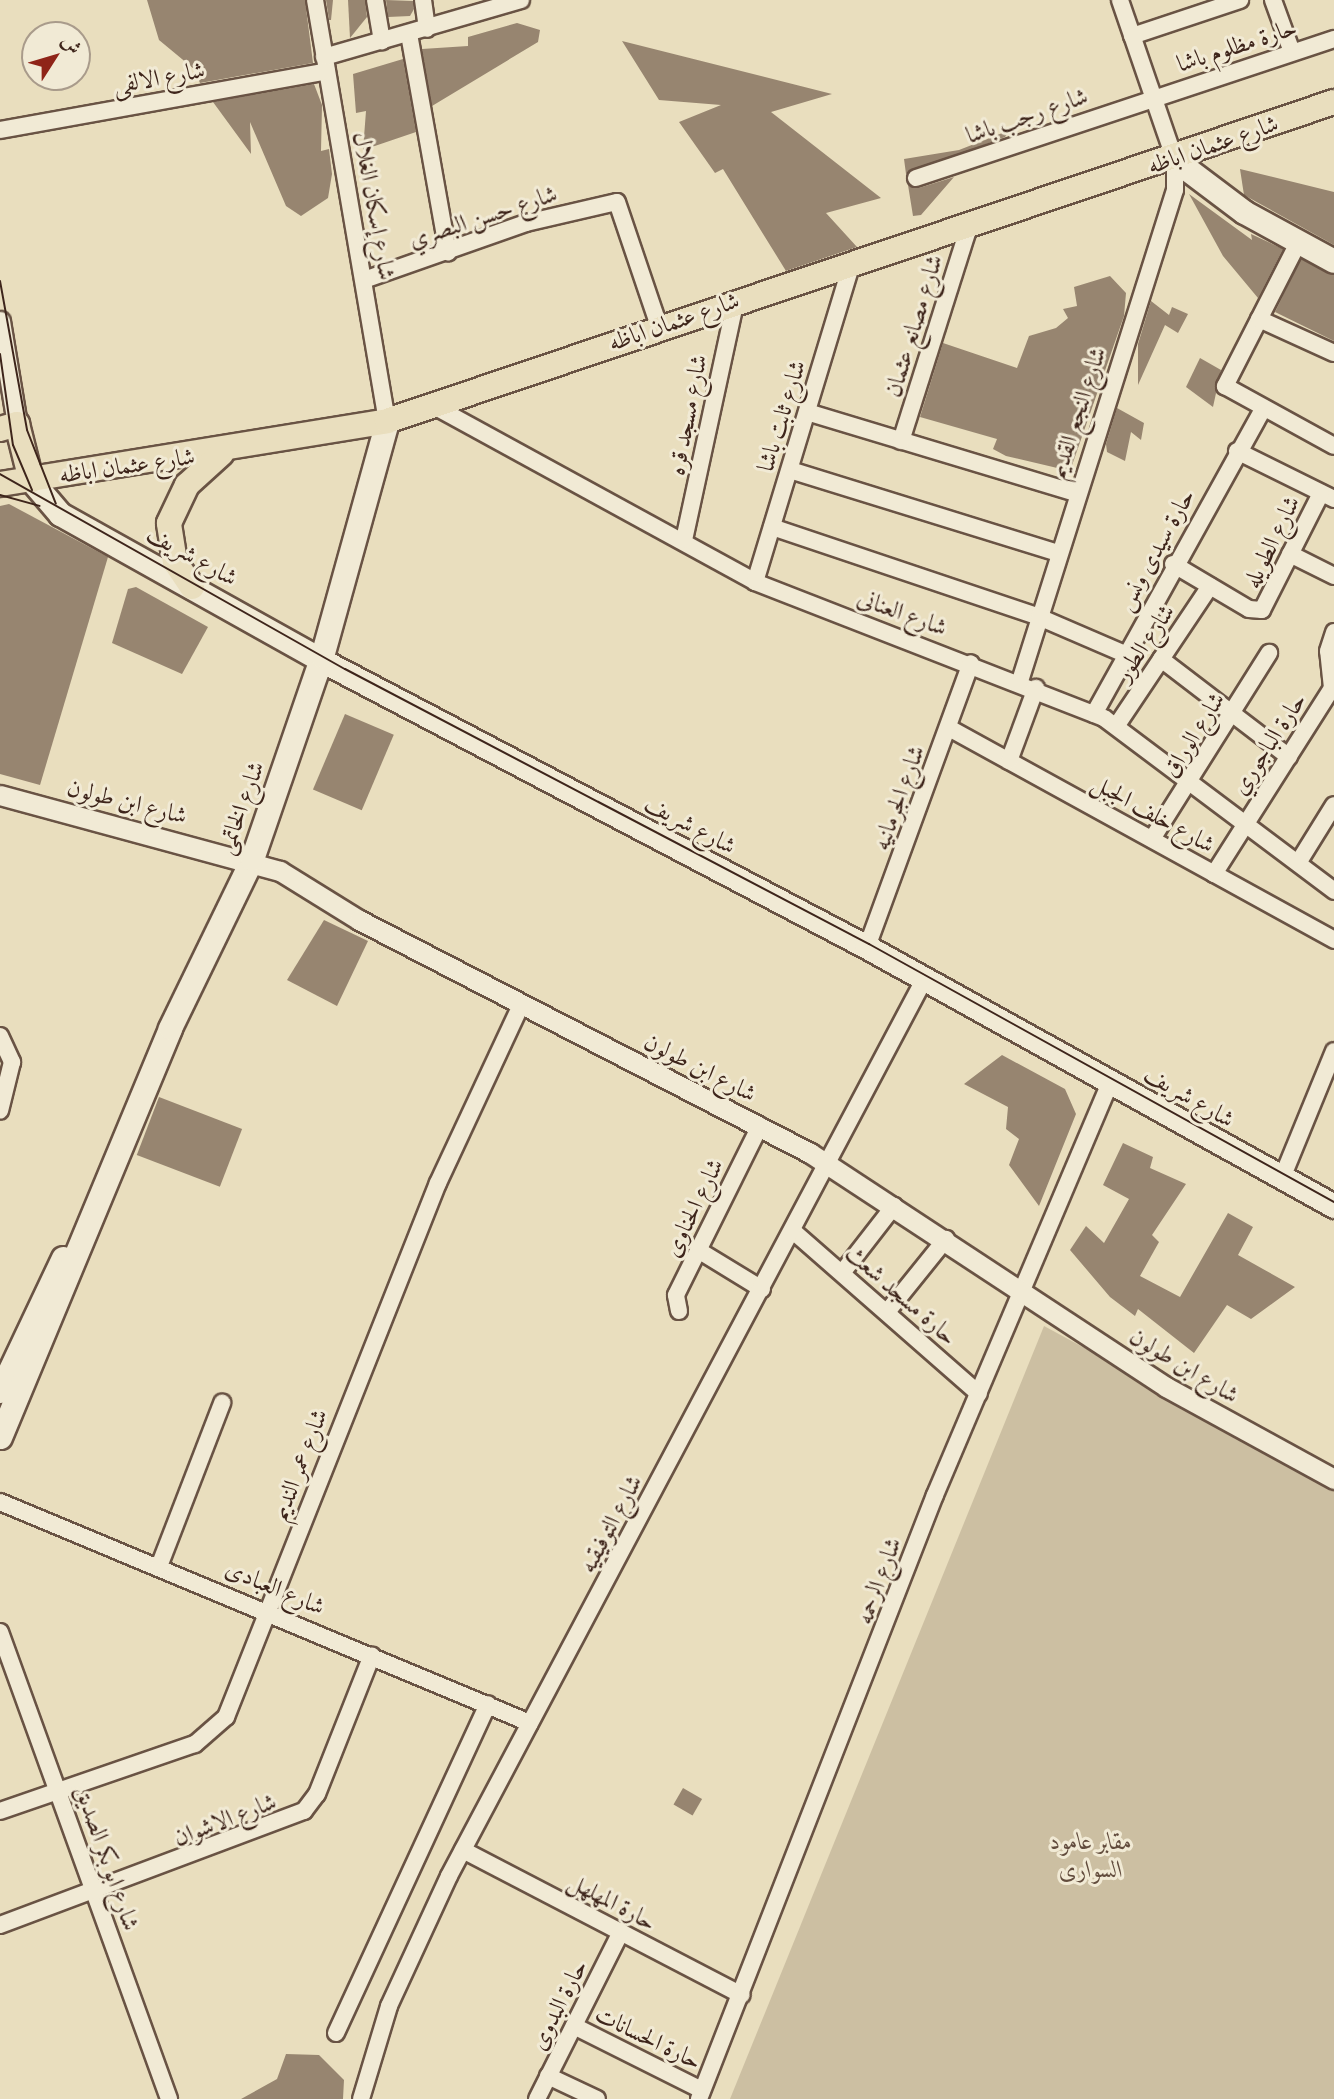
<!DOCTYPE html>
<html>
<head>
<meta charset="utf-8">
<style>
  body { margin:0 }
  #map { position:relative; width:1334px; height:2099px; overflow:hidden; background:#e9debe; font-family:Alegreya,Amiri,serif }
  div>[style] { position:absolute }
  .green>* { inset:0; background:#ccbfa2 }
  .building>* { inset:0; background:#978570; transform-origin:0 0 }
  .roads { filter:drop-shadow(2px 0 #695344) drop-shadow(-2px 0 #695344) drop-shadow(0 2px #695344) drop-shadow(0 -2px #695344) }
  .minor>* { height:16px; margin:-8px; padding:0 8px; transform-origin:8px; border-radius:8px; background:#f1ead5 }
  .tertiary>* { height:19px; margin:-9.5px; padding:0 9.5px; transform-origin:9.5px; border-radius:9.5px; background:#f1ead5 }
  .secondary>* { height:23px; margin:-11.5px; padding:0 11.5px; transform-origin:11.5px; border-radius:11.5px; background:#f1ead5 }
  .primary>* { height:24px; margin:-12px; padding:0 12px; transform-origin:12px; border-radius:12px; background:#e9debe }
  .tram>* { height:2px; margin:-1px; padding:0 1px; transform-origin:1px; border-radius:1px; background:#3e251b }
  span { translate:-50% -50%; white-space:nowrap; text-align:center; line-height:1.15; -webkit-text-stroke:6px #f1ead5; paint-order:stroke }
  .street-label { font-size:24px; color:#3e251b }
  .park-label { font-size:24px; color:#624c3d; font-style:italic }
  .north { position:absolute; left:21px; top:21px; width:70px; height:70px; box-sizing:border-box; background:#f1ead5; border:2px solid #a99b8b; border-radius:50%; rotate:53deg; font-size:19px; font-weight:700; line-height:28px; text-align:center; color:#3e251b }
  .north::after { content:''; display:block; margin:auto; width:24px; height:32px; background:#8f2418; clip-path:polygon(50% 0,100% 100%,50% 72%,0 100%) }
</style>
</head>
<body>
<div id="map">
  <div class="green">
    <div style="clip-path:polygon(1044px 1326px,1334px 1483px,1334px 2099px,730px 2099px)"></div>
  </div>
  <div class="building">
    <div style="clip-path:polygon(147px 0,305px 0,313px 63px,200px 83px,194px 69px,159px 40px)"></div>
    <div style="clip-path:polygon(326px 0,333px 0,331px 20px,329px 20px)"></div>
    <div style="clip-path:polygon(348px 0,365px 0,367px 17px,350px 38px)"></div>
    <div style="clip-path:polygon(386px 0,413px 1px,414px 9px,410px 16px,388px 17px)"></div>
    <div style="clip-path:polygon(517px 23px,540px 30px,538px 42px,432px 106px,422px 49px,468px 46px,468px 37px)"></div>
    <div style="clip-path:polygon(622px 41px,832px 94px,771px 112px,881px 198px,826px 213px,857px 247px,786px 271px,723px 169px,715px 173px,679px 122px,721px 105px,659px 100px)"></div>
    <div style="clip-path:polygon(403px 59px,416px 132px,363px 150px,366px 111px,356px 113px,353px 74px)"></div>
    <div style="clip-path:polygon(314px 84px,322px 105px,321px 151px,329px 149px,332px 174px,328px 198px,301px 216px,286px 206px,250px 122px,251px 154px,213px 102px)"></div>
    <div style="clip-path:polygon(1010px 130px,1005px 137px,906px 174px,904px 159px,959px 150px)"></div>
    <div style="clip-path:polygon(1240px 169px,1334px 192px,1334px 245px,1244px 195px)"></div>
    <div style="clip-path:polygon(954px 177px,921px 215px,913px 216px,908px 185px,919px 188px)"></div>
    <div style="clip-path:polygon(1189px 194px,1252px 240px,1251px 234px,1283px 249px,1258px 298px,1223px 256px)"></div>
    <div style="clip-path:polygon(1301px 259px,1334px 275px,1334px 341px,1275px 312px)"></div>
    <div style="clip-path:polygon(1110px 276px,1126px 293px,1124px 316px,1070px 471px,1006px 456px,993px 449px,997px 439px,920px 417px,943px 343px,1017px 368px,1029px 336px,1056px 328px,1068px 318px,1063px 309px,1077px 306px,1074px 287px)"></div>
    <div style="clip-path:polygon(1151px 301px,1169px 315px,1172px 307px,1188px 314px,1178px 333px,1165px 325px,1138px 385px,1138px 344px)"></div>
    <div style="clip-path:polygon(1200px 358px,1221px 370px,1213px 407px,1186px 387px)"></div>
    <div style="clip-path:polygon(1117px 408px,1144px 423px,1141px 440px,1131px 432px,1125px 461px,1107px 452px,1106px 444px)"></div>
    <div style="clip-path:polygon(9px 504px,108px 557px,40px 785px,0 774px,0 506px)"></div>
    <div style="clip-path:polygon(136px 587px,208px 627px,182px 674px,112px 643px,128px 589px)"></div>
    <div style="left:345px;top:714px;width:53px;height:82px;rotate:23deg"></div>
    <div style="clip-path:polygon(324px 920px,368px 941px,337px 1006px,287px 980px)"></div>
    <div style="clip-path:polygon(1002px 1055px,1065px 1089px,1076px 1114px,1039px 1206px,1009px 1165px,1019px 1139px,1006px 1129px,1008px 1107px,964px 1084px)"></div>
    <div style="left:159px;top:1097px;width:89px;height:62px;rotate:21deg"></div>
    <div style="clip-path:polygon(1123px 1143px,1153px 1157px,1150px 1168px,1186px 1184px,1152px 1235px,1159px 1242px,1140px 1276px,1180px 1297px,1228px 1213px,1253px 1227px,1238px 1255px,1295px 1287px,1251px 1319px,1227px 1305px,1194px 1353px,1138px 1309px,1135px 1316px,1110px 1297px,1070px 1250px,1086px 1226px,1104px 1243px,1129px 1199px,1103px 1185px)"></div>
    <div style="left:683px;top:1788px;width:22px;height:19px;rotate:30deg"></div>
    <div style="clip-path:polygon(286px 2054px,319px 2055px,344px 2080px,343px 2099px,241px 2099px,277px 2079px)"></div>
  </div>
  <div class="roads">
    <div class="minor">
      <div style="left:315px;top:0;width:427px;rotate:80.3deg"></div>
      <div style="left:375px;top:0;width:42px;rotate:80.3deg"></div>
      <div style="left:423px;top:0;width:29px;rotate:82deg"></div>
      <div style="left:1273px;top:0;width:55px;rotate:69.9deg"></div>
      <div style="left:409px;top:34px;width:222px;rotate:79.9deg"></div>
      <div style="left:1132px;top:36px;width:114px;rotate:-18.4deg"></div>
      <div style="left:324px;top:57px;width:205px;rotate:-16.1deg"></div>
      <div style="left:0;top:130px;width:332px;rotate:-10.2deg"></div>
      <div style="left:916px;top:178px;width:441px;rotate:-18.4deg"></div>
      <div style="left:1298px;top:243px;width:161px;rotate:117deg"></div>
      <div style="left:1225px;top:386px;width:124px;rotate:28.8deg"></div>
      <div style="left:364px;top:280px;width:172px;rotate:-19.4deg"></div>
      <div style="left:526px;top:223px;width:93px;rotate:-13deg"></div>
      <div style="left:617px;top:202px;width:131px;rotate:71.3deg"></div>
      <div style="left:1259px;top:319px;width:82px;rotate:24.4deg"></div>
      <div style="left:434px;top:406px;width:366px;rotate:28.7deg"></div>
      <div style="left:755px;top:582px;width:375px;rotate:21.3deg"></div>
      <div style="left:1104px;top:718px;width:288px;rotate:36.9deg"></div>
      <div style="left:807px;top:412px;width:280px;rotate:16.8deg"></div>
      <div style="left:901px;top:441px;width:228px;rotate:-72.4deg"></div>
      <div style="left:1237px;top:451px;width:108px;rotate:26.3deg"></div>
      <div style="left:790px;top:470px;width:281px;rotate:17.2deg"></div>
      <div style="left:772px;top:527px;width:282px;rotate:18.6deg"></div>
      <div style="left:1039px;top:617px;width:94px;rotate:23.3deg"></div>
      <div style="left:684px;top:540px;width:246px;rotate:-77.8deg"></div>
      <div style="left:1290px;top:554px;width:49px;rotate:26.6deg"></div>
      <div style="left:1173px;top:564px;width:88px;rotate:30.6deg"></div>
      <div style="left:1249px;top:609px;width:13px;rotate:4deg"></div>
      <div style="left:1262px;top:610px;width:131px;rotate:-63.2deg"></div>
      <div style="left:755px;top:582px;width:333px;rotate:-73.1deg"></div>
      <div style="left:1161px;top:659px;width:161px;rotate:37.4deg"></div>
      <div style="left:1020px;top:681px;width:515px;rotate:-72.48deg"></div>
      <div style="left:1175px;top:190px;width:30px;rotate:-90deg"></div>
      <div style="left:1175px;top:160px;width:169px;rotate:-109deg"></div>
      <div style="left:1094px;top:714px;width:346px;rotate:-61deg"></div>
      <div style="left:1117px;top:725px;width:167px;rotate:-56.2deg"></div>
      <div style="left:949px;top:728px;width:440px;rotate:28.8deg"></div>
      <div style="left:1009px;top:761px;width:78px;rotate:-69.7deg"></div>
      <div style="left:1152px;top:839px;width:220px;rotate:-57.8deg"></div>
      <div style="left:1298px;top:863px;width:68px;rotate:-58.2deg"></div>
      <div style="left:1214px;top:874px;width:220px;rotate:-57.6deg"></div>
      <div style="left:1332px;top:688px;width:37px;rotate:-96deg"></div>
      <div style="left:1328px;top:651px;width:20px;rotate:-72deg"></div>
      <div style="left:867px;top:947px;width:302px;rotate:-69.9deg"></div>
      <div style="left:0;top:1036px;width:29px;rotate:65deg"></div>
      <div style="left:12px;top:1062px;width:50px;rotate:103.8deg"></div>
      <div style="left:1282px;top:1178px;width:137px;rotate:-67.7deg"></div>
      <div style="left:793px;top:1231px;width:247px;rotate:41.2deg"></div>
      <div style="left:698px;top:1250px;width:75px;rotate:31.4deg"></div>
      <div style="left:842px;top:1273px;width:85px;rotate:-52.2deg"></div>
      <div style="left:679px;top:1311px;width:16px;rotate:-101deg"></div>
      <div style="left:676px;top:1295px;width:189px;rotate:-63.6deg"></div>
      <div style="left:887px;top:1312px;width:94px;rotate:-51.1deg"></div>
      <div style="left:0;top:1502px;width:574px;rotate:22.64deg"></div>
      <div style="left:160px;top:1564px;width:173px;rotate:-68.9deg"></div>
      <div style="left:0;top:1632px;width:497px;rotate:70.1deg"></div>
      <div style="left:0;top:1811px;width:206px;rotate:-19deg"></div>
      <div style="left:195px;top:1744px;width:41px;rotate:-41.1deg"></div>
      <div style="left:226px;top:1717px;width:575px;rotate:-68.35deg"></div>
      <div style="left:438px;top:1183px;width:196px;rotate:-65deg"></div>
      <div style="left:463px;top:1850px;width:314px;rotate:27.5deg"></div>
      <div style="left:0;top:1925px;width:325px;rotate:-20.6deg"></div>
      <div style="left:304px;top:1811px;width:21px;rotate:-53deg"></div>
      <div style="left:317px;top:1794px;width:149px;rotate:-68.4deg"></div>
      <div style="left:574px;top:2026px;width:143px;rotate:26.6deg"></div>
      <div style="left:336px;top:2033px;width:362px;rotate:-65.2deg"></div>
      <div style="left:548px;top:2076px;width:54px;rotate:25.1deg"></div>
      <div style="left:361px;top:2099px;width:97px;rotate:-73.2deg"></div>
      <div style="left:389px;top:2006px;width:143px;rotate:-65.2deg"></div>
      <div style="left:449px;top:1876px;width:1014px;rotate:-62.07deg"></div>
      <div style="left:537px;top:2099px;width:187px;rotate:-63.3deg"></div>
      <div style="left:699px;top:2099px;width:648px;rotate:-68.66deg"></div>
      <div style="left:935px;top:1495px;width:449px;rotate:-67deg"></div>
    </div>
    <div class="tertiary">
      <div style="left:0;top:321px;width:104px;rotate:80.6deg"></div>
      <div style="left:0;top:795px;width:290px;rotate:15.2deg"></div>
      <div style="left:280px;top:871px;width:93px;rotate:31.8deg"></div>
      <div style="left:359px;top:920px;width:508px;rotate:27.32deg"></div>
      <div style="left:810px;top:1153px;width:426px;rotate:33.3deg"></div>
      <div style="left:1166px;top:1387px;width:192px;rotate:28.7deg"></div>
    </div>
    <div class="secondary">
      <div style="left:1175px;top:160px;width:86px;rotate:37deg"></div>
      <div style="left:1244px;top:212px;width:102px;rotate:28.6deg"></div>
      <div style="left:31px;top:480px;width:45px;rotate:49.5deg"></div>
      <div style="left:60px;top:514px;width:299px;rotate:29.2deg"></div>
      <div style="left:321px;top:660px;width:617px;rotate:27.73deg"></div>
      <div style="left:867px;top:947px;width:534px;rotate:29.01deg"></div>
      <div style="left:0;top:1391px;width:147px;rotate:-64.7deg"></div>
      <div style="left:0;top:1437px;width:443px;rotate:-67.4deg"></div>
      <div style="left:170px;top:1028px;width:188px;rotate:-64.1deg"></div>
      <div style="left:252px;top:859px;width:215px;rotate:-71deg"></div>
      <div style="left:322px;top:656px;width:244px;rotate:-74.5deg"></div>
    </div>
    <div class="primary">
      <div style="left:0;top:429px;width:18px;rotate:-16deg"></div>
      <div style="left:17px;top:424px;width:58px;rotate:76deg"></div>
      <div style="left:0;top:484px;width:392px;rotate:-9.2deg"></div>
      <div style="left:387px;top:421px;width:999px;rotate:-18.62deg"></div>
      <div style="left:192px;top:587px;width:30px;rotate:-124deg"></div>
      <div style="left:175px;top:562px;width:39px;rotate:-99deg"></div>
      <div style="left:169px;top:523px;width:42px;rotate:-64.7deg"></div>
      <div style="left:187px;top:485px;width:47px;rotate:-42.4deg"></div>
    </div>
  </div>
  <div class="tram">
    <div style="left:0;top:281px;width:151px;rotate:79.7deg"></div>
    <div style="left:27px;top:430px;width:79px;rotate:68.6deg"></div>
    <div style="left:0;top:354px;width:92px;rotate:81.9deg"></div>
    <div style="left:13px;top:445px;width:49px;rotate:67.1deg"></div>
    <div style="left:0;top:474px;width:396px;rotate:29.5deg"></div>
    <div style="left:345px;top:669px;width:592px;rotate:27.69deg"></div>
    <div style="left:869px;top:944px;width:532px;rotate:29.02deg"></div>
    <div style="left:0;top:495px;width:41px;rotate:15.4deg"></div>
  </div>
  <div class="street-label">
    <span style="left:1237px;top:46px;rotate:-18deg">حارة مظلوم باشا</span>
    <span style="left:159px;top:78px;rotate:-10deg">شارع الالفى</span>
    <span style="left:1027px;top:116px;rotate:-19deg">شارع رجب باشا</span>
    <span style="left:1213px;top:145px;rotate:-19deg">شارع عثمان اباظه</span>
    <span style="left:374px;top:206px;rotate:80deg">شارع إسكان الغلال</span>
    <span style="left:483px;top:217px;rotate:-18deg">شارع حسن البصري</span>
    <span style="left:674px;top:322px;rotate:-19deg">شارع عثمان اباظه</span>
    <span style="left:914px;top:326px;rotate:-73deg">شارع مصانع عثمان</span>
    <span style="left:1078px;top:413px;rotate:-72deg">شارع النجع القديم</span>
    <span style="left:688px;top:415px;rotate:-79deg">شارع مسجد قره</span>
    <span style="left:782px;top:416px;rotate:-73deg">شارع ثابت باشا</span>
    <span style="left:127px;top:466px;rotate:-8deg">شارع عثمان اباظه</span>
    <span style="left:1272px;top:542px;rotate:-64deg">شارع الطويله</span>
    <span style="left:1156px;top:550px;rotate:-61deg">حارة سيدى ونس</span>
    <span style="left:192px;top:556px;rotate:29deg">شارع شريف</span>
    <span style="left:902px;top:613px;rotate:20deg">شارع العنانى</span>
    <span style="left:1145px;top:643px;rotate:-56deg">شارع الطور</span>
    <span style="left:1194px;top:735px;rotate:-58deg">شارع الوراق</span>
    <span style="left:1269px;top:744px;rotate:-57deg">حارة الباجوري</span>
    <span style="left:899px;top:798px;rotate:-70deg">شارع الجرمانيه</span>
    <span style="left:127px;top:802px;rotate:14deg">شارع ابن طولون</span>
    <span style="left:241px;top:808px;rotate:-70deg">شارع الخاتمى</span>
    <span style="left:1153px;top:814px;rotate:29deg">شارع خلف الجبل</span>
    <span style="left:690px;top:825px;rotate:28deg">شارع شريف</span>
    <span style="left:700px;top:1068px;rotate:27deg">شارع ابن طولون</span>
    <span style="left:1189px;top:1097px;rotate:30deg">شارع شريف</span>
    <span style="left:694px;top:1208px;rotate:-64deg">شارع الحناوى</span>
    <span style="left:901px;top:1295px;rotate:41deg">حارة مسجد شعث</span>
    <span style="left:1184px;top:1366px;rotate:31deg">شارع ابن طولون</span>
    <span style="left:300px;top:1465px;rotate:-69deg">شارع عمر النديم</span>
    <span style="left:611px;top:1524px;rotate:-62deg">شارع التوفيقيه</span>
    <span style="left:879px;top:1581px;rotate:-70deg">شارع الرحمه</span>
    <span style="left:275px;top:1588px;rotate:23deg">شارع العبادى</span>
    <span style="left:225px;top:1820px;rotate:-21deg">شارع الاشوان</span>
    <span style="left:107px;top:1858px;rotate:71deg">شارع ابو بكر الصديق</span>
    <span style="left:612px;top:1902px;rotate:28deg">حارة المهلهل</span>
    <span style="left:559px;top:2005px;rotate:-63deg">حارة البدوى</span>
    <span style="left:648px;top:2038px;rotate:26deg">حارة الحسانات</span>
  </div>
  <div class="park-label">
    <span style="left:1091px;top:1856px">مقابر عامود<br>السوارى</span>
  </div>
  <div class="north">ش</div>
</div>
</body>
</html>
